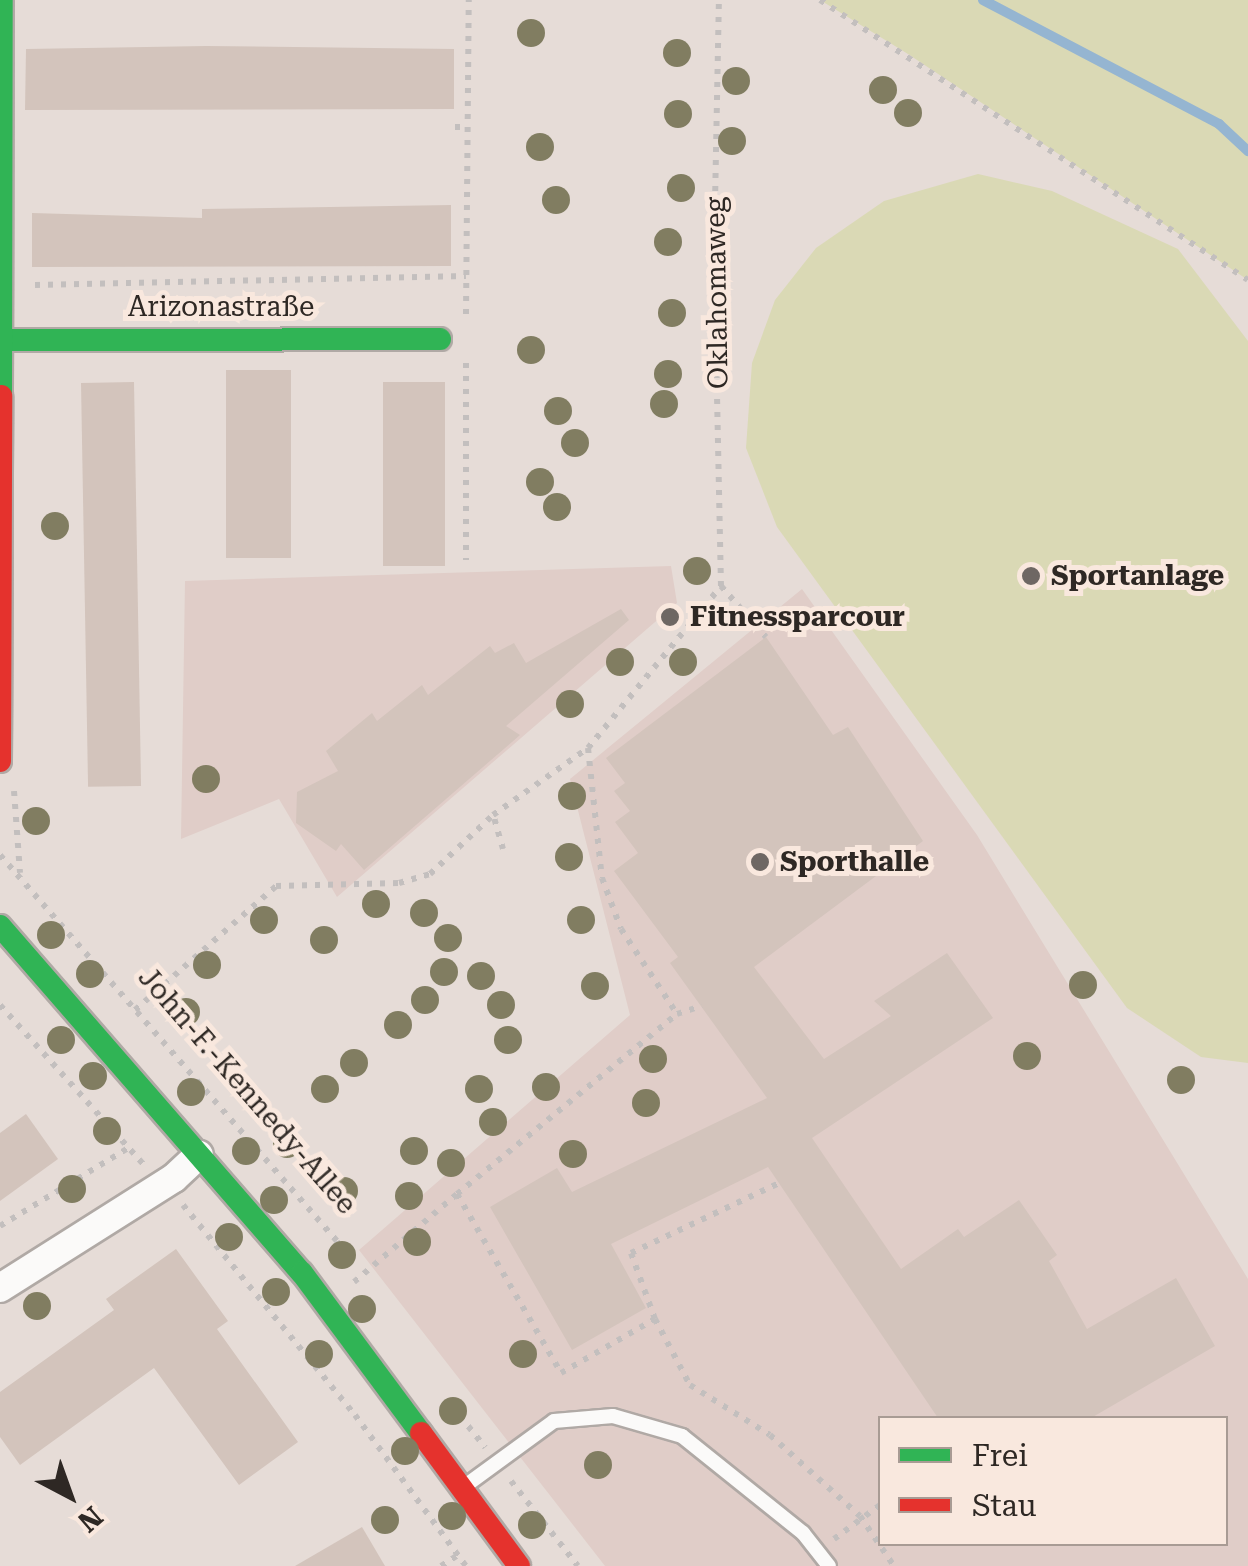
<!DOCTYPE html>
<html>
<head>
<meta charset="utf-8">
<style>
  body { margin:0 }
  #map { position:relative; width:1248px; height:1566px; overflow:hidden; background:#e6dcd7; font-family:"Roboto Serif",serif }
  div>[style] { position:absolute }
  .education>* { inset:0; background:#e0cdc8 }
  .green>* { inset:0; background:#dad9b5 }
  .stream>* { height:10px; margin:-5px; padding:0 5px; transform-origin:5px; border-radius:5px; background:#95b5d1 }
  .building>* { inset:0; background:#d3c4bc; transform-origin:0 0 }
  .path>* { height:6px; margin-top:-3px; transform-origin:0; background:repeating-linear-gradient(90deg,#c3bfbe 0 5px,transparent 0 13px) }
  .roads { filter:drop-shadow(2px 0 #b0a9a5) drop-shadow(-2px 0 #b0a9a5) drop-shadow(0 2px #b0a9a5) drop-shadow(0 -2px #b0a9a5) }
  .lane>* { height:14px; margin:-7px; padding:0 7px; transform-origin:7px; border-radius:7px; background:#fbfaf9 }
  .street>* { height:28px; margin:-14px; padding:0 14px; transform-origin:14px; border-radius:14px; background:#fbfaf9 }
  .fast>* { height:22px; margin:-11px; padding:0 11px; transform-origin:11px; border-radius:11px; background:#30b455 }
  .jam>* { height:22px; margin:-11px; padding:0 11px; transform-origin:11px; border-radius:11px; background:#e5322d }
  .trees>* { width:28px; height:28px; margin:-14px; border-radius:50%; background:#817d61 }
  .dots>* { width:28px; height:28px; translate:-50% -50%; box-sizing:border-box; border:5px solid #f9e8de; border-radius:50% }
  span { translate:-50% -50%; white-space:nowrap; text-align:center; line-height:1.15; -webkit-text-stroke:10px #f9e8de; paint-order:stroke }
  .street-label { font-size:28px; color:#2e2824 }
  .poi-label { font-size:28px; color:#2e2824; font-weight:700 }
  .left { translate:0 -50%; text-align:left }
  .legend { position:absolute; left:878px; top:1416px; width:350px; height:130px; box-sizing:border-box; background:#f9e8de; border:2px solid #a89b94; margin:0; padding:12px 18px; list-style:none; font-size:30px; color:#2e2824 }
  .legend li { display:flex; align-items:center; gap:20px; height:50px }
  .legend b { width:50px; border:2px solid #a89b94 }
  .north { position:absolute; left:20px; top:1446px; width:100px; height:100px; -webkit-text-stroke:8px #f9e8de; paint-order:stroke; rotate:139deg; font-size:28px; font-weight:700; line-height:40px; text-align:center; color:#2e2824 }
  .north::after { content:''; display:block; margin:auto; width:35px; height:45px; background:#2e2824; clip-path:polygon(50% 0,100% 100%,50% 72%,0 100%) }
</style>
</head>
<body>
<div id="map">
  <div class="education">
    <div style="clip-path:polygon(671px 566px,677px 603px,337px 897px,279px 799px,181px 839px,185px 581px)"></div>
    <div style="clip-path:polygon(evenodd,802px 589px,977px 835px,1248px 1279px,1248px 1566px,605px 1566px,359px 1250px,630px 1015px,570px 779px,802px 589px,880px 1418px,1226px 1418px,1226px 1544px,880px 1544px,880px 1418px)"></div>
  </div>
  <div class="green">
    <div style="clip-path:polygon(820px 0,1248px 0,1248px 280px,908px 54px)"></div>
    <div style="clip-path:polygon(978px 174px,1052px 191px,1178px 249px,1248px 341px,1248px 1063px,1201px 1057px,1127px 1008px,777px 527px,746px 448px,752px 363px,775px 300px,816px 248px,884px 201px)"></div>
  </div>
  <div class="stream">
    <div style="left:983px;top:0;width:267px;rotate:27.7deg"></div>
    <div style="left:1219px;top:124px;width:40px;rotate:43deg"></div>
  </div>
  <div class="building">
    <div style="clip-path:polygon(206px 46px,454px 49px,454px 109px,25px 110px,26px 49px)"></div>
    <div style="clip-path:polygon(451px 205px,451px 266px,32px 267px,32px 213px,202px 218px,202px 209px)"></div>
    <div style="left:226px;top:370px;width:65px;height:188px"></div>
    <div style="left:134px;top:382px;width:404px;height:53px;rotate:89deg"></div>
    <div style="left:383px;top:382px;width:62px;height:184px"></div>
    <div style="clip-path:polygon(621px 609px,629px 620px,506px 726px,520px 735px,364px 870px,341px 844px,336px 851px,296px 823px,297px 792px,338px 771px,326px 751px,372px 713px,377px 721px,422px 685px,428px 695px,490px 646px,495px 653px,514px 643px,526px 663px)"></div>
    <div style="clip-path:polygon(766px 637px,833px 735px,848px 727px,923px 841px,754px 967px,824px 1059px,891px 1016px,874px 1001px,947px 953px,993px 1018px,812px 1138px,901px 1269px,958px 1229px,964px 1237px,1019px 1200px,1057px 1255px,1049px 1261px,1087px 1329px,1176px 1278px,1215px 1346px,1091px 1418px,938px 1418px,768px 1167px,611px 1244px,646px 1308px,572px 1350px,490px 1207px,557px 1168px,572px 1192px,767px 1098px,670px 963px,678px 957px,614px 871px,638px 853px,615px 822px,630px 811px,614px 791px,625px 783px,606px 758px)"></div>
    <div style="clip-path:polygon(26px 1114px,58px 1159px,0 1201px,0 1133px)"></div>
    <div style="clip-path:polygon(176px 1249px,228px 1321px,217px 1329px,298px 1442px,239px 1485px,154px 1368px,20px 1465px,0 1437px,0 1392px,114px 1310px,106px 1299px)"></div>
    <div style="clip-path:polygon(362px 1527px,385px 1566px,295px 1566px)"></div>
  </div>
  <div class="path">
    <div style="left:820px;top:0;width:511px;rotate:33.19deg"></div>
    <div style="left:455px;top:127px;width:12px"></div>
    <div style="left:35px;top:285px;width:431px;rotate:-1.2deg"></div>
    <div style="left:466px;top:314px;width:314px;rotate:-89.5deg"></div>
    <div style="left:466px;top:363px;width:197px;rotate:90deg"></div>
    <div style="left:721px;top:586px;width:68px;rotate:48.6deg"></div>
    <div style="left:588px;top:748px;width:131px;rotate:83.9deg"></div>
    <div style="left:602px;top:878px;width:54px;rotate:69.6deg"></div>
    <div style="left:621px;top:929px;width:102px;rotate:56.6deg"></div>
    <div style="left:14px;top:791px;width:82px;rotate:85.8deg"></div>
    <div style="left:503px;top:849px;width:35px;rotate:-106deg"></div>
    <div style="left:493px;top:815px;width:116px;rotate:-35.2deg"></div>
    <div style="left:588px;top:748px;width:210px;rotate:-50.6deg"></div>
    <div style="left:721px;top:586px;width:330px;rotate:-91.2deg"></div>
    <div style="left:714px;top:256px;width:256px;rotate:-88.9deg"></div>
    <div style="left:0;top:855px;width:512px;rotate:48.88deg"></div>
    <div style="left:337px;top:1241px;width:26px;rotate:69deg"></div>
    <div style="left:0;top:1005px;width:214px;rotate:48deg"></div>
    <div style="left:135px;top:1010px;width:188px;rotate:-41.3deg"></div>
    <div style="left:276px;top:886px;width:123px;rotate:-1.4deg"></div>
    <div style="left:399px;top:883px;width:32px;rotate:-16deg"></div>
    <div style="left:430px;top:874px;width:86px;rotate:-43.1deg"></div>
    <div style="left:457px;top:1194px;width:284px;rotate:-39.3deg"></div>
    <div style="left:677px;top:1014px;width:26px;rotate:-18deg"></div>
    <div style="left:183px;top:1205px;width:271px;rotate:50.7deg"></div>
    <div style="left:355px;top:1415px;width:187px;rotate:53.7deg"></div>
    <div style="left:0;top:1226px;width:152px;rotate:-31.3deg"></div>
    <div style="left:354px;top:1282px;width:135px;rotate:-40.5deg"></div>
    <div style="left:457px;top:1194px;width:207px;rotate:59.8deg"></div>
    <div style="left:561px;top:1373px;width:108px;rotate:-29.9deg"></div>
    <div style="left:655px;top:1319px;width:75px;rotate:62.1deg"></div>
    <div style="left:690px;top:1385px;width:94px;rotate:32deg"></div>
    <div style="left:770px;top:1435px;width:121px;rotate:42deg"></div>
    <div style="left:860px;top:1516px;width:60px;rotate:55.8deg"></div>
    <div style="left:655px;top:1319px;width:70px;rotate:-110deg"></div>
    <div style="left:631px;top:1253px;width:164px;rotate:-25.3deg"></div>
    <div style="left:452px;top:1406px;width:53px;rotate:51.2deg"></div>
    <div style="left:511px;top:1481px;width:108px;rotate:51.8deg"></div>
    <div style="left:834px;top:1539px;width:57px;rotate:-36.5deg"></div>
    <div style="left:441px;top:1566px;width:24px;rotate:-33deg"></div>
  </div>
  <div class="roads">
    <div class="lane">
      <div style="left:465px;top:1486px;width:110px;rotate:-36.1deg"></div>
      <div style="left:554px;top:1421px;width:59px;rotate:-4.8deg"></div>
      <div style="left:613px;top:1416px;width:72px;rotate:16.2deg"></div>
      <div style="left:682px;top:1436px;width:155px;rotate:38.7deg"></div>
      <div style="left:803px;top:1533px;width:42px;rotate:51.8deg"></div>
    </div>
    <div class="street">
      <div style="left:0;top:1288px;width:206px;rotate:-32.3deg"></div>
      <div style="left:174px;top:1178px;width:34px;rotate:-43deg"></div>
    </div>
    <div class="fast">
      <div style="left:2px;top:340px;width:438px;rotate:-0.1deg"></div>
      <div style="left:1px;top:396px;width:396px;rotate:-89.9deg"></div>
      <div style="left:0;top:926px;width:460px;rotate:49deg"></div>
      <div style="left:302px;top:1273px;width:199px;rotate:53.4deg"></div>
    </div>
    <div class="jam">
      <div style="left:0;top:761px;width:365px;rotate:-89.8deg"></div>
      <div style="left:421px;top:1433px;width:165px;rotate:53.6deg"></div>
    </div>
  </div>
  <div class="trees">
    <div style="left:531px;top:33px"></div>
    <div style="left:677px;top:53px"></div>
    <div style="left:736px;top:81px"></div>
    <div style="left:883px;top:90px"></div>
    <div style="left:908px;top:113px"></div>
    <div style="left:678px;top:114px"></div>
    <div style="left:732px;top:141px"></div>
    <div style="left:540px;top:147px"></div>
    <div style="left:681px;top:188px"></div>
    <div style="left:556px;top:200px"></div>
    <div style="left:668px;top:242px"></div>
    <div style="left:672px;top:313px"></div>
    <div style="left:531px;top:350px"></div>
    <div style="left:668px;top:374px"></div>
    <div style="left:664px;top:404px"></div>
    <div style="left:558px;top:411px"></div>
    <div style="left:575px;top:443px"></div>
    <div style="left:540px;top:482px"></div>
    <div style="left:557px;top:507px"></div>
    <div style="left:55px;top:526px"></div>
    <div style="left:697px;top:571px"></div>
    <div style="left:620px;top:662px"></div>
    <div style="left:683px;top:662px"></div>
    <div style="left:570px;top:704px"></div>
    <div style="left:206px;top:779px"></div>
    <div style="left:572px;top:796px"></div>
    <div style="left:36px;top:821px"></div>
    <div style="left:569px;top:857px"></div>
    <div style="left:376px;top:904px"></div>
    <div style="left:424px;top:913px"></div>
    <div style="left:264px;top:920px"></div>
    <div style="left:581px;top:920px"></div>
    <div style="left:51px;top:935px"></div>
    <div style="left:448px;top:938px"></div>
    <div style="left:324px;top:940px"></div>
    <div style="left:207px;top:965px"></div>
    <div style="left:444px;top:972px"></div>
    <div style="left:90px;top:974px"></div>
    <div style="left:481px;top:976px"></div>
    <div style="left:1083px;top:985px"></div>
    <div style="left:595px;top:986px"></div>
    <div style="left:425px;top:1000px"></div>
    <div style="left:501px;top:1005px"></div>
    <div style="left:186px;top:1012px"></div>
    <div style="left:398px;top:1025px"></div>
    <div style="left:61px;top:1040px"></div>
    <div style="left:508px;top:1040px"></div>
    <div style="left:1027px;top:1056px"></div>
    <div style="left:653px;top:1059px"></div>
    <div style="left:354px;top:1063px"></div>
    <div style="left:93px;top:1076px"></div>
    <div style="left:1181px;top:1080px"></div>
    <div style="left:546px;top:1087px"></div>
    <div style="left:325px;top:1089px"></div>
    <div style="left:479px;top:1089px"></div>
    <div style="left:191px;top:1092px"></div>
    <div style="left:646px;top:1103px"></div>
    <div style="left:493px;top:1122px"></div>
    <div style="left:107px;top:1131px"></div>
    <div style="left:287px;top:1144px"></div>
    <div style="left:246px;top:1151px"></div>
    <div style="left:414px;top:1151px"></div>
    <div style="left:573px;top:1154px"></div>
    <div style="left:451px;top:1163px"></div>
    <div style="left:72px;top:1189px"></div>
    <div style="left:344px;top:1191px"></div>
    <div style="left:409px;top:1196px"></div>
    <div style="left:274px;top:1200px"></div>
    <div style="left:229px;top:1237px"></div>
    <div style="left:417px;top:1242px"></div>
    <div style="left:342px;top:1255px"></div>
    <div style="left:276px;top:1292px"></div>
    <div style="left:37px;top:1306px"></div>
    <div style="left:362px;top:1309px"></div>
    <div style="left:319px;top:1354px"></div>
    <div style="left:523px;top:1354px"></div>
    <div style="left:453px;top:1411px"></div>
    <div style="left:405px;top:1451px"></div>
    <div style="left:598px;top:1465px"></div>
    <div style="left:452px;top:1516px"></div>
    <div style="left:385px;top:1520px"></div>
    <div style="left:532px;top:1525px"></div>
  </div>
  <div class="dots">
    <div style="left:1031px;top:576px;background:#6e6763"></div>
    <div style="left:670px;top:617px;background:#6e6763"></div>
    <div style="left:760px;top:862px;background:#6e6763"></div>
  </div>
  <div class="street-label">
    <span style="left:717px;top:293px;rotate:-91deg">Oklahomaweg</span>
    <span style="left:221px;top:307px">Arizonastraße</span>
    <span style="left:247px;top:1091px;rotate:49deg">John-F.-Kennedy-Allee</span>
  </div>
  <div class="poi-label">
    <span class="left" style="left:1051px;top:576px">Sportanlage</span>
    <span class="left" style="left:690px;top:617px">Fitnessparcour</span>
    <span class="left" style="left:780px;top:862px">Sporthalle</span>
  </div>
  <ul class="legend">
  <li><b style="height:12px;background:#30b455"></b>Frei</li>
  <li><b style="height:12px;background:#e5322d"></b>Stau</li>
  </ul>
  <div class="north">N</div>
</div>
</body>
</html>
